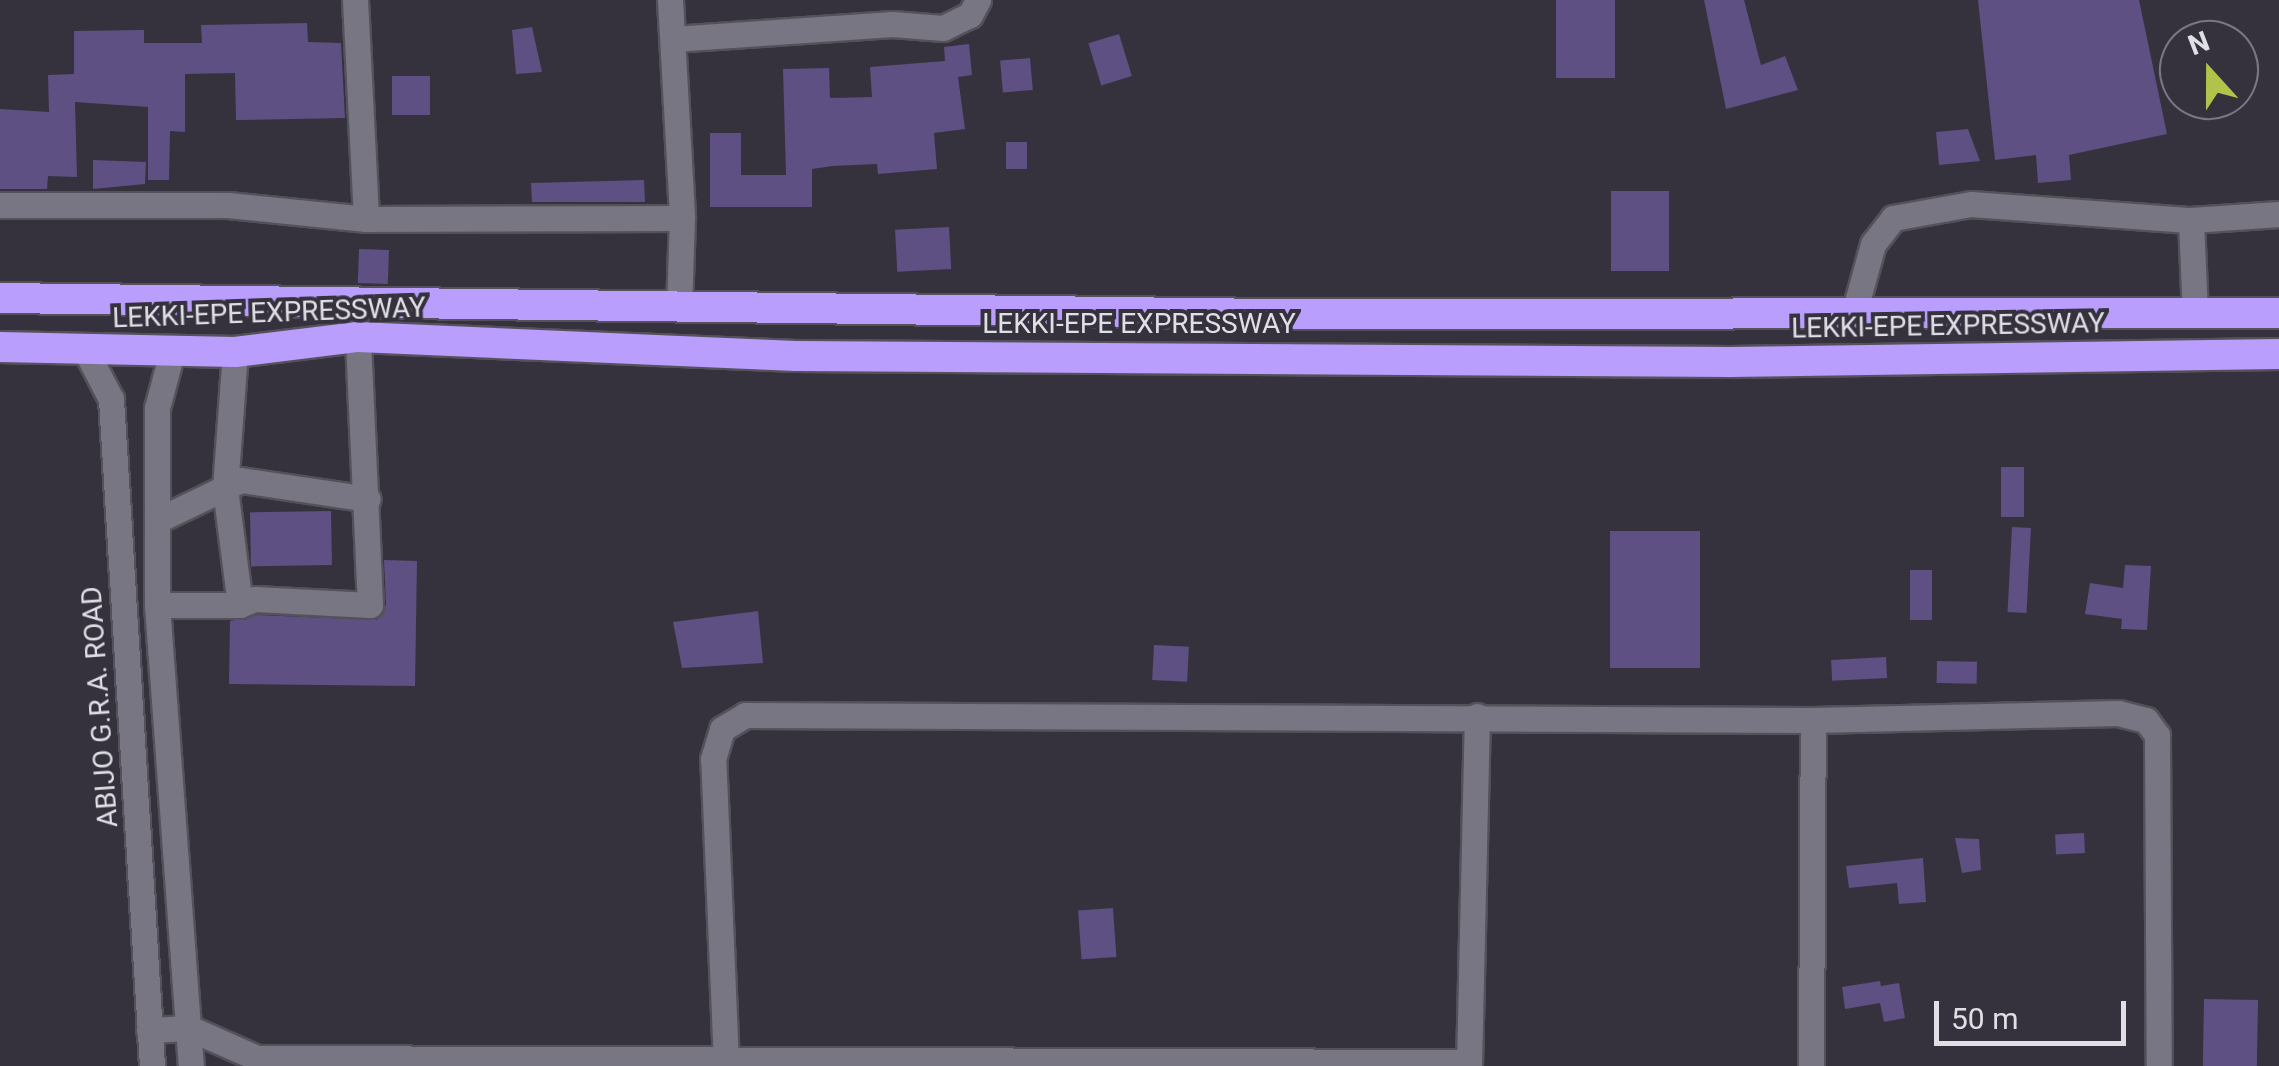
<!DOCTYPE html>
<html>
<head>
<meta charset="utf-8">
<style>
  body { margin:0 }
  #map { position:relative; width:2279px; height:1066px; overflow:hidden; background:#35323d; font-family:Roboto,sans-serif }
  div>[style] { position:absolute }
  .building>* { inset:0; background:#5e5082; transform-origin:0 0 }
  .roads { filter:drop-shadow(2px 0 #54515a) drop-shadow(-2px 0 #54515a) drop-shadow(0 2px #54515a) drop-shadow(0 -2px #54515a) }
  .minor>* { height:25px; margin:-12.5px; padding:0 12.5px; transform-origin:12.5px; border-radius:12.5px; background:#787682 }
  .highway>* { height:30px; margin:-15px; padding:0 15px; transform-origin:15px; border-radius:15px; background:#b99efd }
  span { translate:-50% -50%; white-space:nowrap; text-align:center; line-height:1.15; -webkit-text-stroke:8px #35323d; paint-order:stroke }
  .street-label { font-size:28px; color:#e0dfe6 }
  .north { position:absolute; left:2159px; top:20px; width:100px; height:100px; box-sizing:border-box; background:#35323d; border:2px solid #797781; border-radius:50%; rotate:339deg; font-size:28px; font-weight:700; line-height:40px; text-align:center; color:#e0dfe6 }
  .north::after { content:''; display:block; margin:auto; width:35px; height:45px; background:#b2c34c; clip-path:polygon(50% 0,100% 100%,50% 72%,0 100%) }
  .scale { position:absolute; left:1934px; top:1001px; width:192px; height:45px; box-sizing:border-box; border:5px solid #e0dfe6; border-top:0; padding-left:12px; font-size:30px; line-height:35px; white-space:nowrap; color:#e0dfe6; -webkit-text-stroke:8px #35323d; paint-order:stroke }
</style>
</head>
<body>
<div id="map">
  <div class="building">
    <div style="left:1556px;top:0;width:59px;height:78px"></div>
    <div style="clip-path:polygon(1704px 0,1744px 0,1761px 65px,1785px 56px,1798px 90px,1726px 109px)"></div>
    <div style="clip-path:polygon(1978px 0,2139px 0,2167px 134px,2069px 155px,2071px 180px,2038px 183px,2036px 155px,1995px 160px)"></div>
    <div style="clip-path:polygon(307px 23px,308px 42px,341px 43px,345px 118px,236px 120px,235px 73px,185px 74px,185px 132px,170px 131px,169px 180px,148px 180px,148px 107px,75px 102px,77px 177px,48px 176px,47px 189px,0 189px,0 109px,49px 112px,48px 75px,74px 74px,74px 31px,144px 30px,144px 43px,202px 43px,201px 25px)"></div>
    <div style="clip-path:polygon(532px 27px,542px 72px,516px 74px,512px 30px)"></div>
    <div style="left:1119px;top:34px;width:44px;height:32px;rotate:73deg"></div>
    <div style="clip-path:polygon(969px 44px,972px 75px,958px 77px,965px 129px,934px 133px,937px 169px,878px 174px,877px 164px,832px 166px,812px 169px,812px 207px,710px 207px,710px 133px,741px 133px,741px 175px,786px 175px,783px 69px,829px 68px,830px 98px,872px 97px,870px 67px,945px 61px,944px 47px)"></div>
    <div style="left:1030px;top:58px;width:32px;height:30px;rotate:85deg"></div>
    <div style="left:392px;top:76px;width:38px;height:39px"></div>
    <div style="clip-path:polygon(1968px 129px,1980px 161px,1939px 165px,1936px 132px)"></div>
    <div style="left:1027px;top:142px;width:27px;height:21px;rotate:90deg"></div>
    <div style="clip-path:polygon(93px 160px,146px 162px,145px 184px,93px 189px)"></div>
    <div style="clip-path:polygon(644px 180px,645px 202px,532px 202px,531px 183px)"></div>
    <div style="left:1611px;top:191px;width:58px;height:80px"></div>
    <div style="left:949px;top:227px;width:42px;height:54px;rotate:87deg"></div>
    <div style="left:359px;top:249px;width:30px;height:34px;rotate:2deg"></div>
    <div style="left:2001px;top:467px;width:23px;height:50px"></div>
    <div style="left:331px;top:511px;width:54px;height:81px;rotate:89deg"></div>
    <div style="left:2012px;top:527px;width:19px;height:85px;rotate:3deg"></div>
    <div style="left:1700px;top:531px;width:137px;height:90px;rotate:90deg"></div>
    <div style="clip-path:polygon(384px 560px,417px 561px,415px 686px,229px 684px,230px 621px,258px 615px,377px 620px,386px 605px)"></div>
    <div style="clip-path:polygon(2125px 565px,2151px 566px,2147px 630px,2121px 629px,2122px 619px,2085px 614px,2090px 583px,2123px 588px)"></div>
    <div style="left:1910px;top:570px;width:22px;height:50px"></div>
    <div style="clip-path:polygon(758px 611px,763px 663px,682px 668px,673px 622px)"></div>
    <div style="left:1154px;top:645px;width:35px;height:35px;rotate:3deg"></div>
    <div style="left:1886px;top:657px;width:21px;height:55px;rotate:87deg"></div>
    <div style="left:1937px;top:661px;width:40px;height:22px;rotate:1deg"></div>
    <div style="left:2084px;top:833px;width:20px;height:29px;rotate:87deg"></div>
    <div style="clip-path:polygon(1955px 838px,1979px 839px,1981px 870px,1962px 873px)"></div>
    <div style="clip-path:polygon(1923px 858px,1926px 902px,1899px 904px,1897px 883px,1849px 888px,1846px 866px)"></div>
    <div style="left:1113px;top:908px;width:49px;height:35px;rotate:86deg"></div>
    <div style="clip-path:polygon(1880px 981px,1881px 986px,1899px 983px,1905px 1018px,1884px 1022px,1880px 1003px,1845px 1009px,1842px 987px)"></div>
    <div style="left:2204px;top:999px;width:54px;height:67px;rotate:1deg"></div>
  </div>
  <div class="roads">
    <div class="minor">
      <div style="left:355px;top:0;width:219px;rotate:87.1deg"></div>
      <div style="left:670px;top:0;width:218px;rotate:86.8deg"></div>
      <div style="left:682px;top:218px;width:89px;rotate:91.9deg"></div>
      <div style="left:673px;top:39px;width:220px;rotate:-3.9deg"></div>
      <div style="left:892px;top:24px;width:51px;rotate:4.5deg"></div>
      <div style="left:943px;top:28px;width:30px;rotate:-26deg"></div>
      <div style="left:970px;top:15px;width:17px;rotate:-62deg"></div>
      <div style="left:0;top:205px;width:228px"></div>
      <div style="left:228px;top:205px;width:139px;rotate:5.8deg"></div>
      <div style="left:366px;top:219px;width:316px;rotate:-0.2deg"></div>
      <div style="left:2191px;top:220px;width:94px;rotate:87.6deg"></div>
      <div style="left:1854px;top:313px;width:72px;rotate:-74.6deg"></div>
      <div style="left:1873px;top:244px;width:33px;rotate:-52deg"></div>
      <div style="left:1893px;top:218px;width:79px;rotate:-10.2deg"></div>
      <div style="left:1971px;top:204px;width:221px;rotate:4.2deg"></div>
      <div style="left:2191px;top:220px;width:88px;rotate:-3.9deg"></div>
      <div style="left:173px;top:348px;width:62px;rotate:104.9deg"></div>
      <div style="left:157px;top:408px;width:197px;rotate:90deg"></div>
      <div style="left:157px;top:605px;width:462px;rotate:85.8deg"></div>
      <div style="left:86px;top:351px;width:54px;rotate:62.5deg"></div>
      <div style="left:111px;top:399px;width:668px;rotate:86.48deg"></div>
      <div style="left:235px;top:352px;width:136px;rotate:94.2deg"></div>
      <div style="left:225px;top:488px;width:118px;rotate:82.7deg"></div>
      <div style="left:158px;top:520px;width:92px;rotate:-25.7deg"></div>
      <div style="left:241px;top:480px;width:128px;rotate:8.5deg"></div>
      <div style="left:157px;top:605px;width:83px"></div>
      <div style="left:240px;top:605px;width:16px;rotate:-22deg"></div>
      <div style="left:255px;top:599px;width:115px;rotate:3deg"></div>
      <div style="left:370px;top:605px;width:268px;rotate:-92.6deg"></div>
      <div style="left:149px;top:1030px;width:40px;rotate:-2.9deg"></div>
      <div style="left:189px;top:1028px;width:74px;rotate:23.8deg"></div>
      <div style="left:257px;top:1058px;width:1212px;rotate:0.19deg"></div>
      <div style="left:726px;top:1063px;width:304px;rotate:-92.4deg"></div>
      <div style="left:713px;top:759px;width:31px;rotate:-73deg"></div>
      <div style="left:722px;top:729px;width:27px;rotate:-31deg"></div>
      <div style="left:745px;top:715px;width:1068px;rotate:0.27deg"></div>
      <div style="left:1813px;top:720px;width:305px;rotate:-1.3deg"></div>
      <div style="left:2118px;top:713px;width:29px;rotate:14deg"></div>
      <div style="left:2146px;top:720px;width:19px;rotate:54deg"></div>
      <div style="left:2157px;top:735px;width:331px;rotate:89.7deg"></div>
      <div style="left:1469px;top:1066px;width:350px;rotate:-88.7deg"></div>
      <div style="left:1811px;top:1066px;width:346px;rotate:-89.7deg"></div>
    </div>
    <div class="highway">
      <div style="left:0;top:298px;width:1266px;rotate:0.72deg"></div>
      <div style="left:1266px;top:314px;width:1013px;rotate:-0.06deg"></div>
      <div style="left:0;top:347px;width:235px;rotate:1.2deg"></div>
      <div style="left:235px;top:352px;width:124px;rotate:-7deg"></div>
      <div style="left:358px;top:337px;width:438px;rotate:2.5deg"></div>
      <div style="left:796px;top:356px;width:934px;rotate:0.37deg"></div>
      <div style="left:1730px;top:362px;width:549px;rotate:-0.83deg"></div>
    </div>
  </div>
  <div class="street-label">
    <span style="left:269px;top:313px;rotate:-2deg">LEKKI-EPE EXPRESSWAY</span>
    <span style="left:1139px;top:324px">LEKKI-EPE EXPRESSWAY</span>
    <span style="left:1948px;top:326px;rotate:-1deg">LEKKI-EPE EXPRESSWAY</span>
    <span style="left:100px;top:707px;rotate:-94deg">ABIJO G.R.A. ROAD</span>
  </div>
  <div class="north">N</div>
  <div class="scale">50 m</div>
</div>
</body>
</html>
